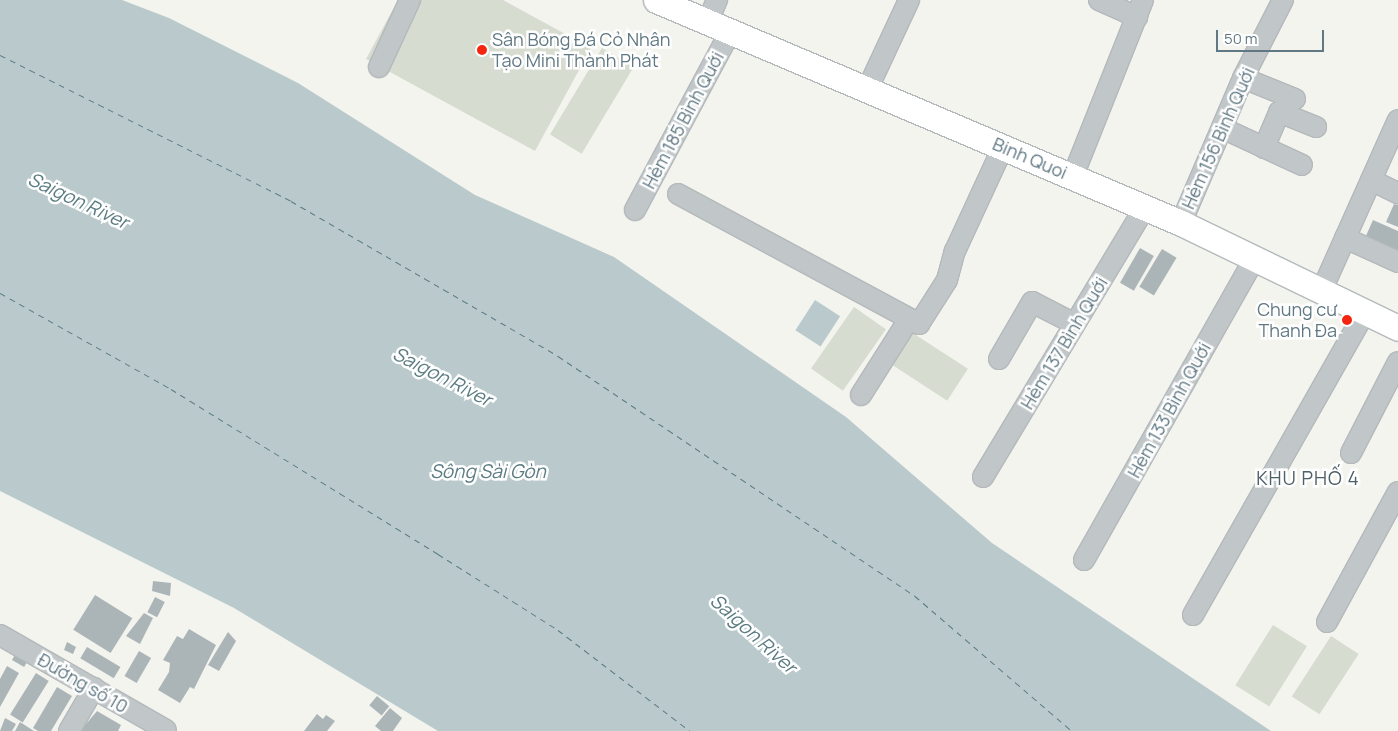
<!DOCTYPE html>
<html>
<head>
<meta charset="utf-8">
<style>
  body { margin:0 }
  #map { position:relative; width:1398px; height:731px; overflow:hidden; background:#f4f4ef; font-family:Manrope,sans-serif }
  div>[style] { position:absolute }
  .green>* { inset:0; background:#d6dcd0; transform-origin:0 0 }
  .water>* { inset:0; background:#b9c9cc; transform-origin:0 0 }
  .ferry>* { height:1px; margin-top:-0.5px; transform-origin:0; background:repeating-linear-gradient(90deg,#5b7c82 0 6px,transparent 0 11px) }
  .building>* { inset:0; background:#abb5b8; transform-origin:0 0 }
  .roads { filter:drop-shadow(1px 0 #b4b9bc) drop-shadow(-1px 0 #b4b9bc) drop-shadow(0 1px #b4b9bc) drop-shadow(0 -1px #b4b9bc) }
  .minor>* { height:20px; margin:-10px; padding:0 10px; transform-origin:10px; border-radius:10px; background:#c1c6c8 }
  .major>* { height:25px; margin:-12.5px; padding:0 12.5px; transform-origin:12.5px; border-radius:12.5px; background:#fff }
  .dots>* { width:14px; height:14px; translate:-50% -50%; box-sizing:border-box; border:2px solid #fff; border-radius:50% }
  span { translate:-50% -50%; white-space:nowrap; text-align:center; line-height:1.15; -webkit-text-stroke:5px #fff; paint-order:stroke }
  .poi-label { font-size:18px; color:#607883 }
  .left { translate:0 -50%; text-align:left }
  .right { translate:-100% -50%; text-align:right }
  .street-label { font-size:18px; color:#607883 }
  .water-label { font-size:19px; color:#5b7c82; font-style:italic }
  .neighbourhood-label { font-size:19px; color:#4e6068; letter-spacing:1px }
  .scale { position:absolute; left:1216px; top:30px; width:108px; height:22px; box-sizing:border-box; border:2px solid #607883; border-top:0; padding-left:6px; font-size:15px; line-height:18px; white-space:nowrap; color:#607883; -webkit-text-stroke:4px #fff; paint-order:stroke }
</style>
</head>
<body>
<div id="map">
  <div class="green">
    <div style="clip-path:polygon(398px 0,503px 0,591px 48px,535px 151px,366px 59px)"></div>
    <div style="left:602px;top:48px;width:37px;height:101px;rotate:31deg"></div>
    <div style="left:854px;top:307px;width:39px;height:75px;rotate:35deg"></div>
    <div style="left:905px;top:328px;width:75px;height:38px;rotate:33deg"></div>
    <div style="left:1273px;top:625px;width:40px;height:71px;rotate:32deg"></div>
    <div style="left:1331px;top:636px;width:33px;height:72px;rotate:33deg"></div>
  </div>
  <div class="water">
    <div style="clip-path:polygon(0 0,122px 0,169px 18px,298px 83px,475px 195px,614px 257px,846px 417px,992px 543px,1271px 731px,438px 731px,234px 608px,0 491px)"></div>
    <div style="left:815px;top:300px;width:30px;height:36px;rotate:33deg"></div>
  </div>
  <div class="ferry">
    <div style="left:0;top:55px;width:326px;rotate:26.6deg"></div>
    <div style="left:291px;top:201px;width:309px;rotate:30.1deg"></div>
    <div style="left:558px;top:356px;width:430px;rotate:33.9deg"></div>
    <div style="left:915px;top:596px;width:207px;rotate:40.7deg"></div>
    <div style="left:0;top:293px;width:196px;rotate:29.3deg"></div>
    <div style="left:171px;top:389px;width:314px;rotate:31.7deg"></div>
    <div style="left:438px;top:554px;width:142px;rotate:32.3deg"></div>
    <div style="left:558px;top:630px;width:166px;rotate:37.4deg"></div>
  </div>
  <div class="building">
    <div style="clip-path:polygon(1394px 204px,1398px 205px,1398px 227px,1386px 222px)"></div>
    <div style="clip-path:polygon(1373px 220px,1398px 231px,1398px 252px,1365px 238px)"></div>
    <div style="left:1140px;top:248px;width:16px;height:40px;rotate:30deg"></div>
    <div style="left:1162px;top:249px;width:17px;height:44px;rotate:31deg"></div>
    <div style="clip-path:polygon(153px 581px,171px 583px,170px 596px,152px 591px)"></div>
    <div style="left:95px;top:595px;width:44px;height:41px;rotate:32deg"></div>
    <div style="left:155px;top:597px;width:11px;height:17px;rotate:27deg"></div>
    <div style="clip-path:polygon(144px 613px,153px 618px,140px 644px,126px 636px)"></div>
    <div style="clip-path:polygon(189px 629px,216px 645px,194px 689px,190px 687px,180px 703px,158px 690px,169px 672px,170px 663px,163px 660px,177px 636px,183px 639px)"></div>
    <div style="clip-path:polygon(228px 632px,236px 641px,219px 671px,208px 665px)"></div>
    <div style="clip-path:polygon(67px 642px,76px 647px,73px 654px,64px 650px)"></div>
    <div style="left:87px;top:647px;width:39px;height:13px;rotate:31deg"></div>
    <div style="left:139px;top:651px;width:14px;height:29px;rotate:30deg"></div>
    <div style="left:16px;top:653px;width:14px;height:8px;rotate:30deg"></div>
    <div style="clip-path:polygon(7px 666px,19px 673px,0 707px,0 679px)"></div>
    <div style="left:36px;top:673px;width:15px;height:49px;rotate:32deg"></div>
    <div style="clip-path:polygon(57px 687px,72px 696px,51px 731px,38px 731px,33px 728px)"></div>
    <div style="left:377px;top:696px;width:16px;height:12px;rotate:40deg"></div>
    <div style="clip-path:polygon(390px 708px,402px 718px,393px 731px,381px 731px,375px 726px)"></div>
    <div style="clip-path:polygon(97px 711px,121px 725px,118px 731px,80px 731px)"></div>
    <div style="clip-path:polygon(317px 714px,323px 719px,326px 715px,335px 721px,327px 731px,304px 731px)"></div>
    <div style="clip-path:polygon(5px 718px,16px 724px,12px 731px,0 731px)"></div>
    <div style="clip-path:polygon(20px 722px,34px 731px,15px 731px)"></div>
  </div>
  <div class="roads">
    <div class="minor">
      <div style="left:1099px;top:0;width:42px;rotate:24.1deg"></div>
      <div style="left:708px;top:21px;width:23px;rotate:-67deg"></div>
      <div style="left:379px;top:67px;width:74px;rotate:-65.2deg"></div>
      <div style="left:1243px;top:78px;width:56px;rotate:22deg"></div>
      <div style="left:868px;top:88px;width:97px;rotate:-65deg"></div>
      <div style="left:1222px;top:128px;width:88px;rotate:24.8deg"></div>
      <div style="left:1264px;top:148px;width:39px;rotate:-67deg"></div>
      <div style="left:1279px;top:112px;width:40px;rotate:22deg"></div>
      <div style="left:1073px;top:176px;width:189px;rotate:-68.3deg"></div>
      <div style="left:1371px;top:180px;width:30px;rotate:26deg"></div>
      <div style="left:678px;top:194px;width:274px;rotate:28.3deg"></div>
      <div style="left:919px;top:324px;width:52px;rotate:-57.5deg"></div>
      <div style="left:947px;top:280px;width:30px;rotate:-75deg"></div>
      <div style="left:955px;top:251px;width:115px;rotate:-65.2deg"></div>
      <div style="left:635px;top:210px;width:204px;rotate:-61.9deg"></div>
      <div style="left:1181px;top:223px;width:158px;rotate:-66.8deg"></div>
      <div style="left:1243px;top:78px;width:88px;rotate:-62.9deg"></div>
      <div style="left:1345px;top:238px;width:58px;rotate:24.4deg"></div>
      <div style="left:1321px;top:292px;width:188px;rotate:-65.9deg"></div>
      <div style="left:999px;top:359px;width:66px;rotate:-59.9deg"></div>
      <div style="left:1032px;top:302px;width:48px;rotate:27.1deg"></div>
      <div style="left:861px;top:395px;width:90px;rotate:-57.7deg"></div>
      <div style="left:1351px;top:453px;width:102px;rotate:-62.7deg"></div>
      <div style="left:983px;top:477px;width:313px;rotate:-59deg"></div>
      <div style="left:1084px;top:560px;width:345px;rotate:-60.5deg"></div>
      <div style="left:1193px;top:615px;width:348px;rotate:-60.4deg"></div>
      <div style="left:1327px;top:622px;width:148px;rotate:-61.4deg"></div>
      <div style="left:0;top:635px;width:191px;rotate:29.8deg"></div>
      <div style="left:69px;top:731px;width:50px;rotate:-59.8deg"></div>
    </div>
    <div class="major">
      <div style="left:656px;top:0;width:570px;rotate:23.01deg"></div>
      <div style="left:1181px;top:223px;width:241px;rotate:25.8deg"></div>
    </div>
  </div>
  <div class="dots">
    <div style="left:482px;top:50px;background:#f5240e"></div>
    <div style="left:1347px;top:320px;background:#f5240e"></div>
  </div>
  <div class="poi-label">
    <span class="left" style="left:492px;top:50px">Sân Bóng Đá Cỏ Nhân<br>Tạo Mini Thành Phát</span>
    <span class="right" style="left:1337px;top:320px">Chung cư<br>Thanh Đa</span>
  </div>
  <div class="street-label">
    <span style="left:683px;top:120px;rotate:-62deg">Hẻm 185 Bình Quới</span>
    <span style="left:1218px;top:138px;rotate:-66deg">Hẻm 156 Bình Quới</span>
    <span style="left:1030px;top:158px;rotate:23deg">Binh Quoi</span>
    <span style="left:1064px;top:343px;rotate:-59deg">Hẻm 137 Bình Quới</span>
    <span style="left:1169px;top:410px;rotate:-61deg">Hẻm 133 Bình Quới</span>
    <span style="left:83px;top:683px;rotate:30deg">Đường số 10</span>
  </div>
  <div class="water-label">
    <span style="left:78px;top:201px;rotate:25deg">Saigon River</span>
    <span style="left:442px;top:377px;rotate:27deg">Saigon River</span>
    <span style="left:488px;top:472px">Sông Sài Gòn</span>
    <span style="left:753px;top:634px;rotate:42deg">Saigon River</span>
  </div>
  <div class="neighbourhood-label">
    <span style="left:1308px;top:479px">KHU PHỐ 4</span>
  </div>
  <div class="scale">50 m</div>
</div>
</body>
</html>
